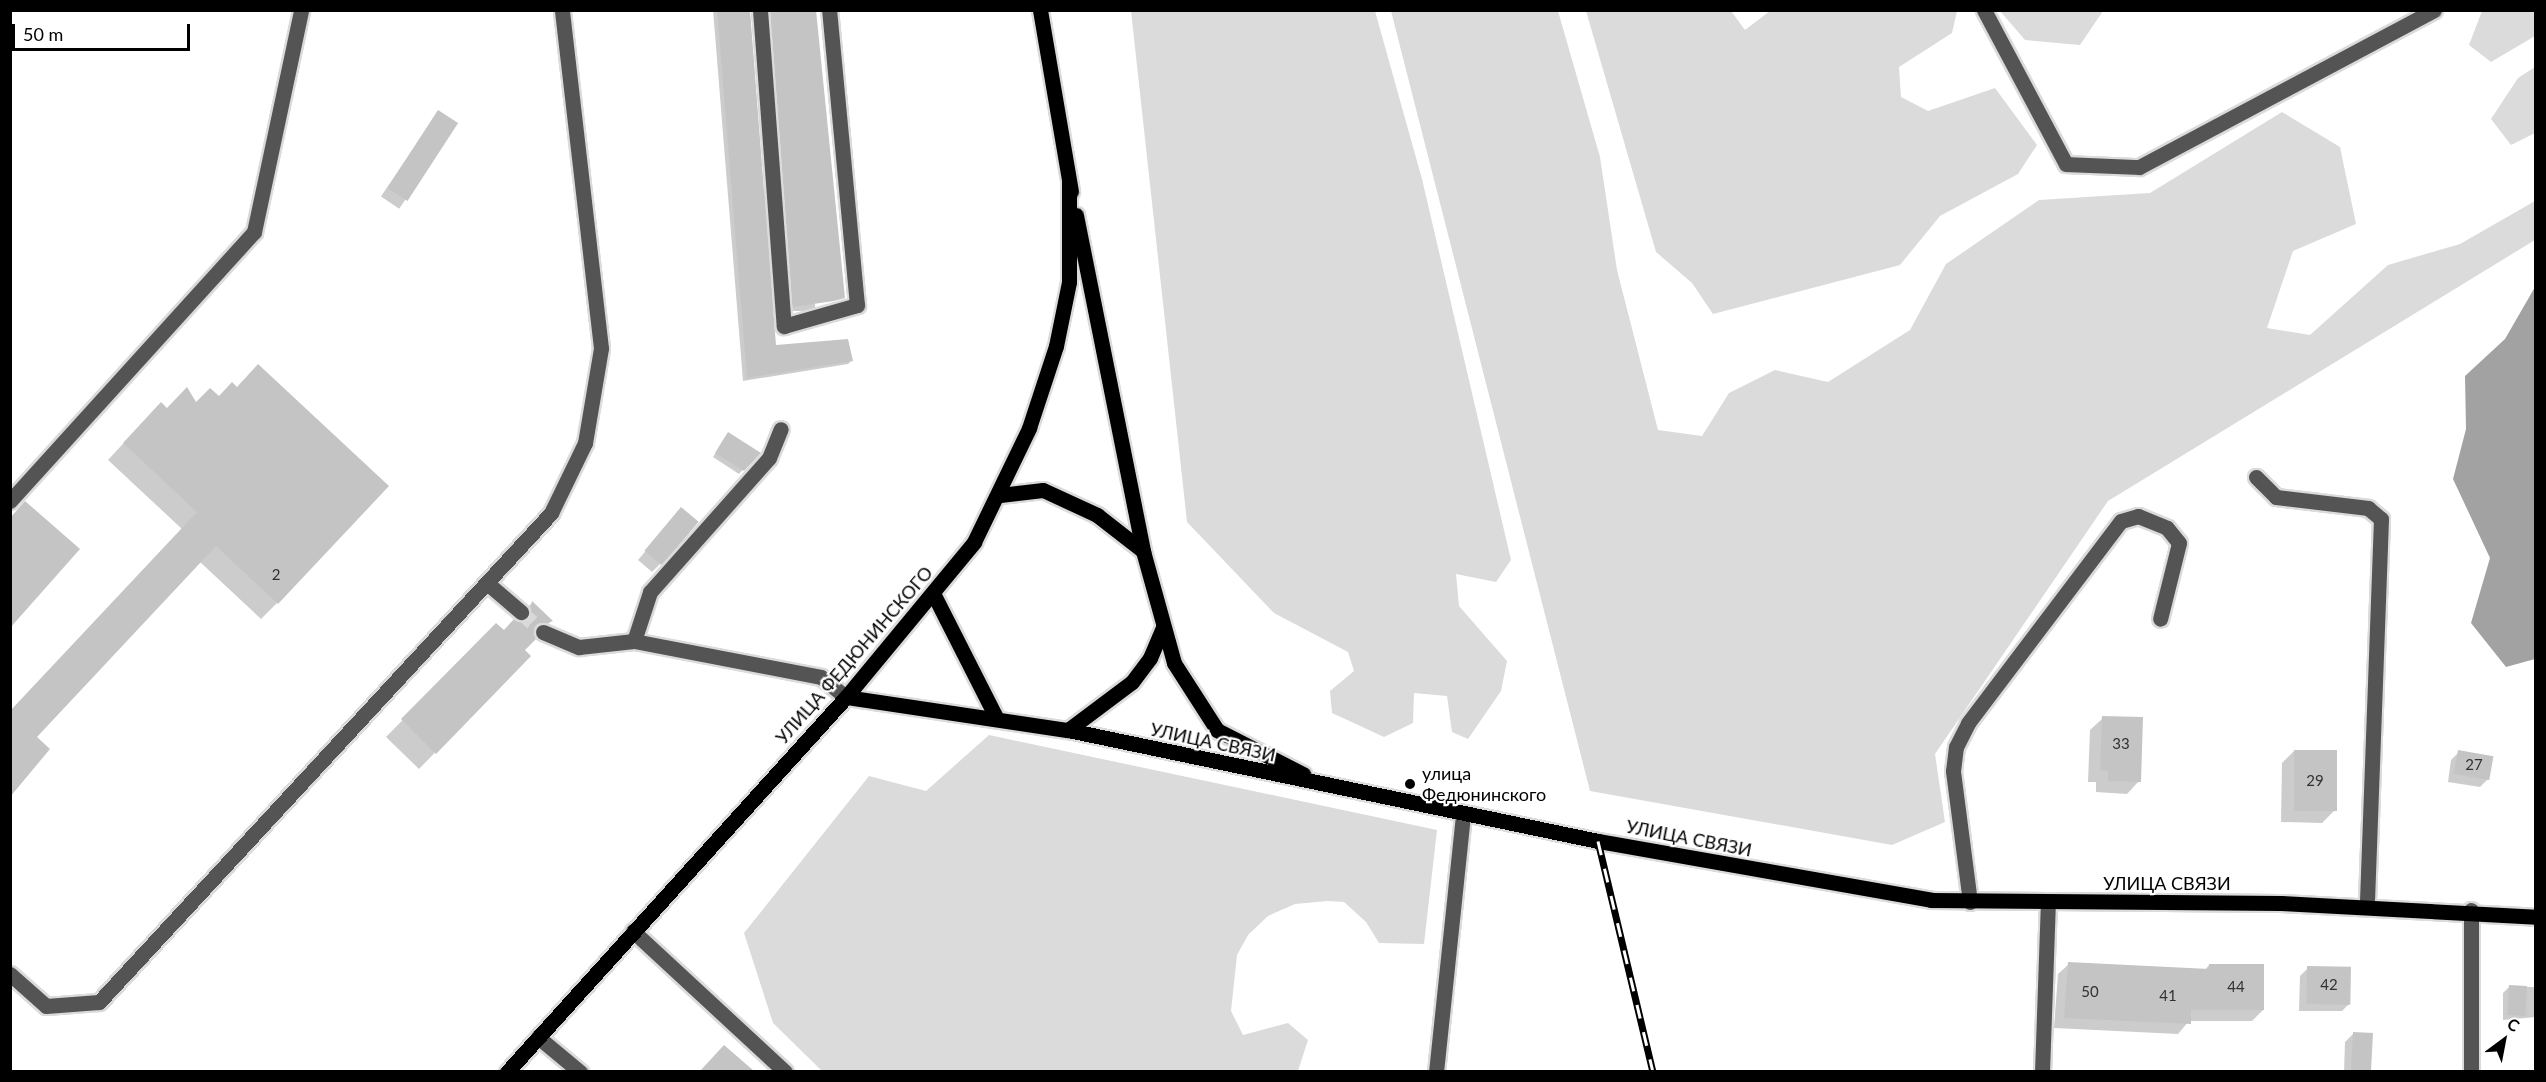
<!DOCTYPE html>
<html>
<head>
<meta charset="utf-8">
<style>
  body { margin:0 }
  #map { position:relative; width:2546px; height:1082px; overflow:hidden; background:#fff; font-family:Lato,sans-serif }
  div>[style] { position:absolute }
  .green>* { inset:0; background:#dbdbdb }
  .water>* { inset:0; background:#a2a2a2 }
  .shadow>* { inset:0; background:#0003; transform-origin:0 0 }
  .building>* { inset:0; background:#c4c4c4; transform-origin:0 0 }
  .minor-tunnel>* { height:15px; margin-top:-7.5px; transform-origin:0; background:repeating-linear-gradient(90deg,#d9d9d9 0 15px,transparent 0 23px) }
  .roads { filter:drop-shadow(2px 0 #dbdbdb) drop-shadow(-2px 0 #dbdbdb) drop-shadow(0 2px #dbdbdb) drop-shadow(0 -2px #dbdbdb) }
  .minor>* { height:15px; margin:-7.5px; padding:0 7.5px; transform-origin:7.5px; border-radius:7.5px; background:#545454 }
  .major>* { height:15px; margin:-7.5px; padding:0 7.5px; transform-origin:7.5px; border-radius:7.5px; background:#000 }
  .rail>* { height:7px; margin-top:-3.5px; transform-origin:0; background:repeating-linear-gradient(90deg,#fff 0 14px,#000 0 28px); box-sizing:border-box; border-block:2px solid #000 }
  .dots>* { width:16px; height:16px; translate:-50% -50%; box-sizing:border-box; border:3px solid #fff; border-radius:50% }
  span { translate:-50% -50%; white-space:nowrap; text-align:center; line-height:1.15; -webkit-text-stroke:4.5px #fff; paint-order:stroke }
  .number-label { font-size:15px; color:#313131 }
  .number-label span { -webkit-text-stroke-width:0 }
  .street-label { font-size:18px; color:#000 }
  .poi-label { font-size:18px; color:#000 }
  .left { translate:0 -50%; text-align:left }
  .frame { position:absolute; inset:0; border:12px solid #000; pointer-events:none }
  .north { position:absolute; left:2474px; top:1010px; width:60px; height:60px; -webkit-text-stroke:4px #fff; paint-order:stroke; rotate:32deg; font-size:16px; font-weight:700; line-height:24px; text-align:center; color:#000 }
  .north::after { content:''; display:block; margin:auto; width:21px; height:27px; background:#000; clip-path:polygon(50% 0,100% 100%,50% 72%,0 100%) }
  .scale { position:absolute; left:12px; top:24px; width:178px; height:27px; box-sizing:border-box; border:3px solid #000; border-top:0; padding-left:8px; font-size:18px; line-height:21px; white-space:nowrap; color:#000; -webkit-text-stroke:4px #fff; paint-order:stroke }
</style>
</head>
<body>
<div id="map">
  <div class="green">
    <div style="clip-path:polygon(1131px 11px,1375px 11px,1422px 179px,1511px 560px,1496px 582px,1456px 574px,1459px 606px,1507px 661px,1501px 691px,1468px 739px,1452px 732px,1447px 696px,1414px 693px,1413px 723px,1384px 737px,1332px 713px,1330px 691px,1354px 671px,1348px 652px,1274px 613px,1187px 522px)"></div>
    <div style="clip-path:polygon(1391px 11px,1558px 11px,1600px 157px,1617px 270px,1658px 430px,1702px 436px,1729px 393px,1775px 370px,1828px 382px,1910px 330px,1946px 264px,2039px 200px,2150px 193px,2282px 112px,2340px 147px,2356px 224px,2293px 251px,2267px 328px,2310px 335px,2388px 265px,2460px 244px,2535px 201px,2535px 240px,2108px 501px,1935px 754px,1945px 822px,1892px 845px,1590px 791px)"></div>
    <div style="clip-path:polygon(1586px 11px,1731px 11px,1745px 30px,1770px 11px,1957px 11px,1952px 33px,1899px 67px,1901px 97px,1928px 111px,1995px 88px,2037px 145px,2018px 174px,1940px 216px,1900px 265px,1713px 314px,1692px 283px,1656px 252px)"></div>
    <div style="clip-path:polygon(2000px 11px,2103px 11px,2080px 45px,2025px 40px)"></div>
    <div style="clip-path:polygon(2482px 11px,2535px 11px,2535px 36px,2491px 62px,2469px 45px)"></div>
    <div style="clip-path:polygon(2535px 67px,2535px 133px,2511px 145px,2491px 119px,2518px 78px)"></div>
    <div style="clip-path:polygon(989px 735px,1437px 830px,1424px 944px,1379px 943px,1366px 922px,1344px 902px,1328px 901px,1295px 904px,1268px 916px,1248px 935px,1237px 955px,1231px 1011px,1243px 1035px,1288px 1023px,1308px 1040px,1298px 1071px,822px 1071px,773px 1023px,744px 933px,869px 776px,926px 791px)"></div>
  </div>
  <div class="water">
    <div style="clip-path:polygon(2535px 287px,2535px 659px,2506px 667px,2471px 623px,2490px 558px,2453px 479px,2466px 429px,2465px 376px,2505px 339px)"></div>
  </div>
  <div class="shadow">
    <div style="clip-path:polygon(713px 10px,749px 10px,774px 347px,852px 360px,848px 364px,743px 381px)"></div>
    <div style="left:764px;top:10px;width:51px;height:301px"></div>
    <div style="left:438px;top:112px;width:22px;height:102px;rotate:34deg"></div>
    <div style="clip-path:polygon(145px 420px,277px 603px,261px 619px,199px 561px,35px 738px,10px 712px,182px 529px,108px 460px)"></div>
    <div style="clip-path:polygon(725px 437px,758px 453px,739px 474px,713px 457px)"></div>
    <div style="clip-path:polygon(674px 517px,660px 564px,652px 572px,638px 560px)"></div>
    <div style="clip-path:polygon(532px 603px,551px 621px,523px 650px,529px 656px,419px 769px,386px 737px,496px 625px,503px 632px)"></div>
    <div style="clip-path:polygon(2103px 718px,2139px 781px,2127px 794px,2096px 792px,2096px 782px,2088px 782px,2090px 730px)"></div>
    <div style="clip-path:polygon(2294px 751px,2334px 811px,2322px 823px,2281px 822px,2282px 763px)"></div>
    <div style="clip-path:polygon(2459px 752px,2488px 779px,2480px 787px,2448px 782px,2451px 760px)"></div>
    <div style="clip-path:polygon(2069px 964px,2204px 971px,2209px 965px,2263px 1010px,2252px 1021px,2189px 1021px,2178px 1034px,2054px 1028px,2058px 974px)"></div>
    <div style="clip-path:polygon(2308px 968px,2350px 1003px,2342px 1011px,2299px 1011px,2300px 976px)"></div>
    <div style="clip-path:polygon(2509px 987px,2536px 987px,2536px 1017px,2503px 1020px,2503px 993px)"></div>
    <div style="clip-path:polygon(2353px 1034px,2371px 1035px,2370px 1072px,2344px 1072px,2345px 1042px)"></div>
    <div style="clip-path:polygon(724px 1047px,752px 1072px,701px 1072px)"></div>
  </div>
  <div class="building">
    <div style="clip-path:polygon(717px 10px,750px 10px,776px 345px,848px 339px,853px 361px,747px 378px)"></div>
    <div style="clip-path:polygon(770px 10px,816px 10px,845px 298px,834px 301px,792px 307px)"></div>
    <div style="left:438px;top:110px;width:24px;height:93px;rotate:33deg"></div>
    <div style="clip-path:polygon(258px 364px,389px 486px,278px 604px,216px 546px,37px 737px,50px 749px,10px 797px,10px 711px,197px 512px,123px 443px,161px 402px,167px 408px,187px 387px,196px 402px,210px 388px,219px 396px,232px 382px,237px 387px)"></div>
    <div style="clip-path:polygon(728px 432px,761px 453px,744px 471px,715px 453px)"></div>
    <div style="clip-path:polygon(25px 501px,80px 549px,10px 628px,10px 518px)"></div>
    <div style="left:681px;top:507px;width:23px;height:57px;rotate:40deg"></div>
    <div style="clip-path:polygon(532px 601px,553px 621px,534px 628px,536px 639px,525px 650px,531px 656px,436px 754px,401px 719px,496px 623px,504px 630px,514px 619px,528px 619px)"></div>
    <div style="clip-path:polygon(2102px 716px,2143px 717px,2141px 782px,2108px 781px,2108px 771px,2100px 770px)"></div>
    <div style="left:2294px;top:750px;width:43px;height:61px"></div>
    <div style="left:2458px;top:750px;width:36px;height:24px;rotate:10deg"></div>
    <div style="clip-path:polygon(2068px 962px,2209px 969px,2209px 964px,2264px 964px,2264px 1010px,2191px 1010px,2191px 1024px,2064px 1018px)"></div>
    <div style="left:2307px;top:966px;width:44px;height:38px;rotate:1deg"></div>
    <div style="left:2509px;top:985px;width:18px;height:30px;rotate:3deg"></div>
    <div style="left:2353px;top:1032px;width:20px;height:39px;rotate:3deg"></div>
    <div style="clip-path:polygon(724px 1045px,754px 1071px,700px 1071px)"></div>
  </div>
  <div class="minor-tunnel">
    <div style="left:521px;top:612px;width:30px;rotate:42deg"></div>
  </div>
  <div class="roads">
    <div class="minor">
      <div style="left:760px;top:10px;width:317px;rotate:85.7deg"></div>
      <div style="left:784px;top:326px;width:76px;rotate:-16deg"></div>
      <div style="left:857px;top:305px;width:296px;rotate:-95.4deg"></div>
      <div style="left:1984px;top:10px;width:174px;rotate:62deg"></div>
      <div style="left:2066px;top:164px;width:73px;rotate:2.4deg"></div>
      <div style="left:2139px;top:167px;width:334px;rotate:-28deg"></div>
      <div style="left:2256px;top:477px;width:28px;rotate:45deg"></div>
      <div style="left:2276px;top:497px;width:93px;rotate:6.8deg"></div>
      <div style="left:2368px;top:508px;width:17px;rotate:40deg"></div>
      <div style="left:2381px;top:519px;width:387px;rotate:92.1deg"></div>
      <div style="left:10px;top:501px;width:363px;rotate:-47.8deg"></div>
      <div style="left:254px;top:232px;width:227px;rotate:-78deg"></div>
      <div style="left:487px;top:583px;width:45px;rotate:40.5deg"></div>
      <div style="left:543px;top:632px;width:39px;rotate:23deg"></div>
      <div style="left:579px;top:647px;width:55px;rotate:-6.2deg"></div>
      <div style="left:634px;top:641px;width:190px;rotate:10.9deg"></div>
      <div style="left:821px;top:677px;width:32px;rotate:39deg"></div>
      <div style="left:634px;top:641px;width:52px;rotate:-71.9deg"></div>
      <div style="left:650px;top:592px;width:179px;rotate:-48.4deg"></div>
      <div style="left:769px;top:458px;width:31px;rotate:-68deg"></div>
      <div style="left:1970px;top:902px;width:132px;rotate:-97.4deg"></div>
      <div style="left:1953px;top:771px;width:24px;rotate:-83deg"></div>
      <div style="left:1956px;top:747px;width:27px;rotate:-63deg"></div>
      <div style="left:1968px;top:723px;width:253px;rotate:-52.9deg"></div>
      <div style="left:2121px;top:521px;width:18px;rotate:-16deg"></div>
      <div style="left:2138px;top:516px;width:31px;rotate:22deg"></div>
      <div style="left:2167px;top:528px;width:19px;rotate:51deg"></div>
      <div style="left:2179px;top:543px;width:78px;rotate:104deg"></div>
      <div style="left:633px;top:931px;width:207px;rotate:42.8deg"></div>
      <div style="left:10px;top:974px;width:48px;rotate:41.6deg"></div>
      <div style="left:46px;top:1006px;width:53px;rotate:-4.3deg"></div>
      <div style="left:99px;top:1002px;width:666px;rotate:-47.25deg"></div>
      <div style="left:551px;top:513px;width:78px;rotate:-64.1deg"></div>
      <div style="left:585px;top:443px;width:96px;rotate:-80.4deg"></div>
      <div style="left:601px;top:348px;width:340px;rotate:-96.6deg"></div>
      <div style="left:538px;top:1037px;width:55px;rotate:39.8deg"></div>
      <div style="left:1436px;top:1072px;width:258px;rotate:-84deg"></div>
      <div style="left:2042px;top:1072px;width:169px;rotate:-88deg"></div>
      <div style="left:2471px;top:1072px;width:162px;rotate:-90deg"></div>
    </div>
    <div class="major">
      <div style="left:1040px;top:10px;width:184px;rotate:80.3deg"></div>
      <div style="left:1076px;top:215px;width:343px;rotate:78.7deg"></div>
      <div style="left:1143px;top:551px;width:116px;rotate:74.5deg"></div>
      <div style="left:1174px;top:663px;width:80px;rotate:57.3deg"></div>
      <div style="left:1217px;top:730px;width:97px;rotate:27.1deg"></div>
      <div style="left:1000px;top:495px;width:43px;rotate:-6.6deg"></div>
      <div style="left:1043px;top:490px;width:60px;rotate:24.8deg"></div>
      <div style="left:1097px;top:515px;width:58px;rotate:38deg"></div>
      <div style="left:934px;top:595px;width:137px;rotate:63.1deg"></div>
      <div style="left:846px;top:697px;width:224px;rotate:8.5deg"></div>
      <div style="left:1068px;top:730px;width:541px;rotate:11.83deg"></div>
      <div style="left:1598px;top:841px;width:338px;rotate:10deg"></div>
      <div style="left:1931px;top:900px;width:350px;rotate:0.5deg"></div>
      <div style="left:2281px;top:903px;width:255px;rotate:3.1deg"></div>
      <div style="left:1068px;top:730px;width:80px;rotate:-36.9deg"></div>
      <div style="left:1132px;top:682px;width:30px;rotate:-53deg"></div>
      <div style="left:1150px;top:658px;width:34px;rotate:-67deg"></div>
      <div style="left:507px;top:1072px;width:506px;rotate:-47.89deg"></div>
      <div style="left:846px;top:697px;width:201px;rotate:-50.4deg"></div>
      <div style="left:974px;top:542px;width:127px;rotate:-64.2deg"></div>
      <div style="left:1029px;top:428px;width:86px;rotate:-71.8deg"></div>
      <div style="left:1056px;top:346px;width:65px;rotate:-78.5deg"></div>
      <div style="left:1069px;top:282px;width:99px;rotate:-90deg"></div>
    </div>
  </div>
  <div class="rail">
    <div style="left:1598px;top:841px;width:237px;rotate:76.6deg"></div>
  </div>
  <div class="dots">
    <div style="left:1410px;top:784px;background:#000"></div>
  </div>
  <div class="number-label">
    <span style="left:276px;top:575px">2</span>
    <span style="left:2121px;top:744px">33</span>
    <span style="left:2474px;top:765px">27</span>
    <span style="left:2315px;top:781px">29</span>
    <span style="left:2329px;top:985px">42</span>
    <span style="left:2236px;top:987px">44</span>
    <span style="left:2090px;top:992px">50</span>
    <span style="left:2168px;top:996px">41</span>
  </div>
  <div class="street-label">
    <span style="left:854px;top:655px;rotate:-49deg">УЛИЦА ФЕДЮНИНСКОГО</span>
    <span style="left:1213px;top:742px;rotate:12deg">УЛИЦА СВЯЗИ</span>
    <span style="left:1689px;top:838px;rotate:11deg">УЛИЦА СВЯЗИ</span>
    <span style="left:2167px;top:883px">УЛИЦА СВЯЗИ</span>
  </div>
  <div class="poi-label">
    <span class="left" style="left:1422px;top:784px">улица<br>Федюнинского</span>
  </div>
  <div class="frame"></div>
  <div class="north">С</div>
  <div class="scale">50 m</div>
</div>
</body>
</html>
